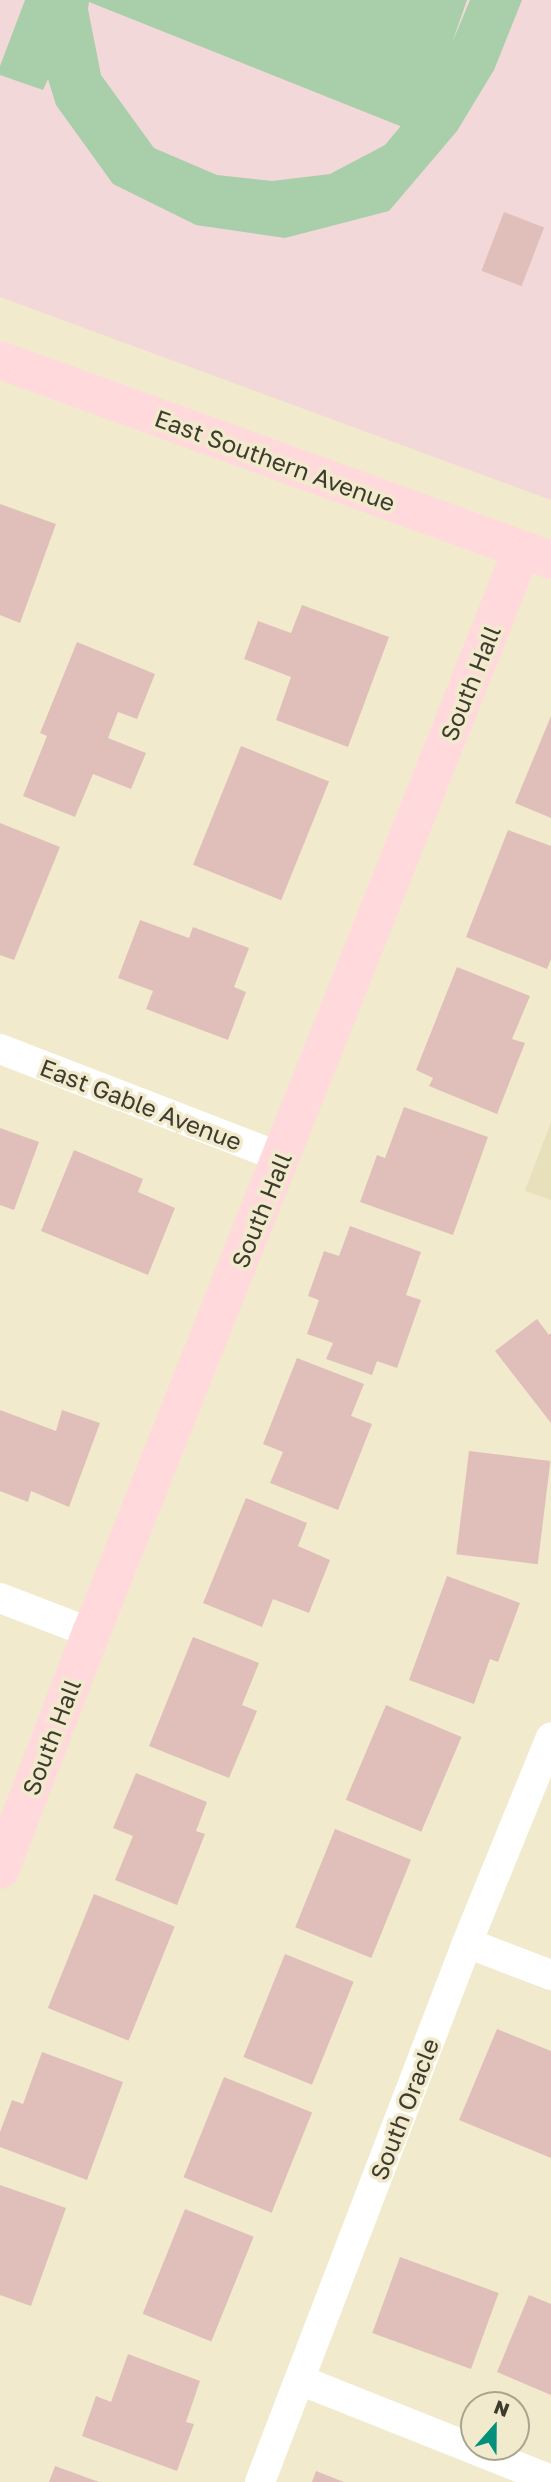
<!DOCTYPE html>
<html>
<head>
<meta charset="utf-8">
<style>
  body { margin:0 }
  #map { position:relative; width:551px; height:2482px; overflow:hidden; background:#f1eacd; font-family:"Golos Text",sans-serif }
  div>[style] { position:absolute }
  .built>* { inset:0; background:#e8dfbb }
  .education>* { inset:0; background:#f3d8d9 }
  .green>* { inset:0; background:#a8cfaa }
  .building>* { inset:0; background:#e0bfbb; transform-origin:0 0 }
  .street>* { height:30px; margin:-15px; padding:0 15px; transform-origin:15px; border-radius:15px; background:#fff }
  .secondary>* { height:38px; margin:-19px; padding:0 19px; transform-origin:19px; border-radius:19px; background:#ffd9dc }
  span { translate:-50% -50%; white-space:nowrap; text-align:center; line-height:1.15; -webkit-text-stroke:7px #f1eacd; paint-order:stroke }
  .street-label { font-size:24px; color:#3e3b2f }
  .north { position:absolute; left:460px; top:2391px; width:70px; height:70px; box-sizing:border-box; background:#f1eacd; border:2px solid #a9a48e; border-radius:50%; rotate:21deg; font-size:19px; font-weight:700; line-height:28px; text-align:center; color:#3e3b2f }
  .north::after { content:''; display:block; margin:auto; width:24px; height:32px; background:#00907b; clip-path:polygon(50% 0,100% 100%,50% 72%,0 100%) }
</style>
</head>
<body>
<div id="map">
  <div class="built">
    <div style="clip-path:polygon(551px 1122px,551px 1200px,525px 1191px)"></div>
  </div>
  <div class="education">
    <div style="clip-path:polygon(0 0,551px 0,551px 500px,0 297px)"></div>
  </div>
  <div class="green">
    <div style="clip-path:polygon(evenodd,25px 0,467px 0,452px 43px,470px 0,522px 0,494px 70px,457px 131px,389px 211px,285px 238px,196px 225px,113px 184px,56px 105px,48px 79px,43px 90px,0 75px,0 66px,25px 0,89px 2px,400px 126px,400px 127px,385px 145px,330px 174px,272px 181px,217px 175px,154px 148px,101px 75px,88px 9px,89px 2px)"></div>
  </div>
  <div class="building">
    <div style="left:504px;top:212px;width:43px;height:63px;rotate:21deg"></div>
    <div style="clip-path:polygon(0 504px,56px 524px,20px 623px,0 615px)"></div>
    <div style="clip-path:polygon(302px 605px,389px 637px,348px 747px,276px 720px,291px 677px,244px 659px,258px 621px,291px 633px)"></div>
    <div style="clip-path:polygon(77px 642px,155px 674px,137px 719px,118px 712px,108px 738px,146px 753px,131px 789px,93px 774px,75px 817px,23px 796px,47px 736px,40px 733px)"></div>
    <div style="clip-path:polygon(551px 716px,551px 818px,515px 803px)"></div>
    <div style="left:241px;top:746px;width:95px;height:128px;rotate:22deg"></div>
    <div style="clip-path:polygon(0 823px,60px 847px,14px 960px,0 955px)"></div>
    <div style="clip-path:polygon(508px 830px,551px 846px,551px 959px,547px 969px,466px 937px)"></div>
    <div style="clip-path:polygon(140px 920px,189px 938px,193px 927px,249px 948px,234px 987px,246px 992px,228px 1040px,146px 1009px,153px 991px,118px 978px)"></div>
    <div style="clip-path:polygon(457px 967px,530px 996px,512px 1039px,525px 1043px,497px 1114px,429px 1086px,433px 1078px,416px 1070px)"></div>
    <div style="clip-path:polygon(404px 1107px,488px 1137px,453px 1235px,360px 1202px,377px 1155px,385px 1158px)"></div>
    <div style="clip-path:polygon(0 1128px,39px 1142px,14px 1210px,0 1205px)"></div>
    <div style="clip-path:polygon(74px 1150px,143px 1179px,138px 1192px,175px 1208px,148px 1275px,41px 1231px)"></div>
    <div style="clip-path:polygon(350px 1226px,421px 1252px,406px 1295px,421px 1300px,397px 1368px,377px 1361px,372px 1375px,326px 1359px,333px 1343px,307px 1334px,319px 1300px,308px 1296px,324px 1251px,339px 1256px)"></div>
    <div style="clip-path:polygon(537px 1319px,549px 1335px,551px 1333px,551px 1423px,495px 1351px)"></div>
    <div style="clip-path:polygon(297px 1358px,364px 1384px,351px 1416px,372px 1424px,338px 1510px,270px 1483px,283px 1452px,263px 1444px)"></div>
    <div style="clip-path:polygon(0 1410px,56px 1431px,62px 1410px,100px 1423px,69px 1507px,31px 1491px,28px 1502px,0 1491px)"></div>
    <div style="left:469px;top:1451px;width:82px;height:104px;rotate:7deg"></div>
    <div style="clip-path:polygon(246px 1498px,307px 1523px,298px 1546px,330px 1560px,309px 1613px,273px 1599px,262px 1627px,203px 1603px)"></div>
    <div style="clip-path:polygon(447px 1576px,520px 1603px,498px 1662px,490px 1659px,474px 1704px,409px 1680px)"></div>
    <div style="clip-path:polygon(193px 1637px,259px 1663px,242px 1705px,257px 1711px,229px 1778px,149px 1746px)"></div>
    <div style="left:386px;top:1705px;width:82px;height:103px;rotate:23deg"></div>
    <div style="clip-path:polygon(136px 1773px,207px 1802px,196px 1831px,205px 1834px,177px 1905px,115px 1880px,133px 1836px,113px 1828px)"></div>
    <div style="left:335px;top:1829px;width:82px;height:106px;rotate:22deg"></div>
    <div style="left:94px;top:1894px;width:87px;height:123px;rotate:22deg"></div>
    <div style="left:285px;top:1954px;width:74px;height:111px;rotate:22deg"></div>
    <div style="clip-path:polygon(497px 2029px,551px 2051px,551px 2158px,459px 2120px)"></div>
    <div style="clip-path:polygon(42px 2052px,123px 2082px,87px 2180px,0 2147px,0 2132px,12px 2100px,23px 2104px)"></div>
    <div style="left:224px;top:2077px;width:95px;height:108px;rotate:22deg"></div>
    <div style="clip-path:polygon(0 2185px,66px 2208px,31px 2306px,0 2295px)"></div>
    <div style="left:185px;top:2209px;width:74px;height:113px;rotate:22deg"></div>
    <div style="left:400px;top:2257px;width:105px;height:81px;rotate:20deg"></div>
    <div style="clip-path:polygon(529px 2295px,551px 2304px,551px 2395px,497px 2372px)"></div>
    <div style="clip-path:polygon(128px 2354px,200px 2381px,186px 2422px,194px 2424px,177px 2471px,82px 2436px,96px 2396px,111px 2402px)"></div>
    <div style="clip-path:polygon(55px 2466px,99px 2482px,49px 2482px)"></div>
    <div style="clip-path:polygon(316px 2471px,344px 2482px,312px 2482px)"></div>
  </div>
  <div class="street">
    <div style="left:0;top:1049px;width:302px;rotate:21.1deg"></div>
    <div style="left:0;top:1598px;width:97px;rotate:21deg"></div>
    <div style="left:467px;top:1943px;width:90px;rotate:20.9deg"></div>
    <div style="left:300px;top:2380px;width:270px;rotate:21.7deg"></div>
    <div style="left:260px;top:2482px;width:577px;rotate:-68.99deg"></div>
    <div style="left:467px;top:1943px;width:222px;rotate:-67.8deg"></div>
  </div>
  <div class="secondary">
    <div style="left:0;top:360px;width:586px;rotate:19.95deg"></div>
    <div style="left:0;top:1870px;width:254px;rotate:-69deg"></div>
    <div style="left:91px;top:1633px;width:1166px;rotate:-68.3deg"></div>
  </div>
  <div class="street-label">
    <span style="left:275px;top:460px;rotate:20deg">East Southern Avenue</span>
    <span style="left:470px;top:683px;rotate:-68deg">South Hall</span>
    <span style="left:141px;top:1104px;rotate:21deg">East Gable Avenue</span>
    <span style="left:261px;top:1210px;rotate:-68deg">South Hall</span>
    <span style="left:51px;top:1737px;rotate:-69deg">South Hall</span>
    <span style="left:404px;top:2109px;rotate:-69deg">South Oracle</span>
  </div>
  <div class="north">N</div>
</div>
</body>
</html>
